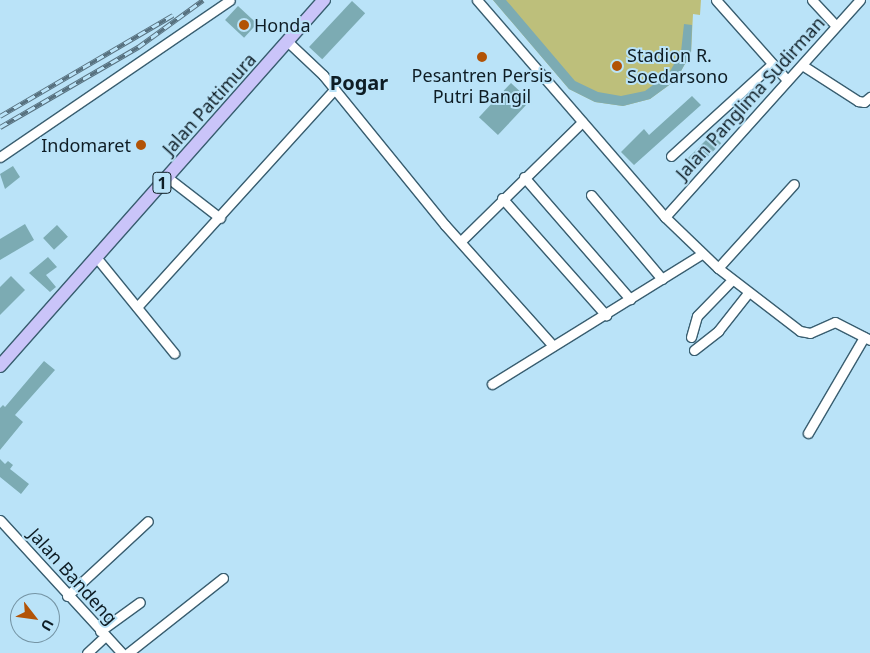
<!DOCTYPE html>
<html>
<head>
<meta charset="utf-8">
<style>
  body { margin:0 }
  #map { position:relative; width:870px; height:653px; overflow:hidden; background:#bae3f8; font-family:"Noto Sans",sans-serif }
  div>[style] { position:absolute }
  .green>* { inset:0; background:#bdbf7b }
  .building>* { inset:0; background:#7cabb3; transform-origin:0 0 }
  .roads { filter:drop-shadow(1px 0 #395e70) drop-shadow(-1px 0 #395e70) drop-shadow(0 1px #395e70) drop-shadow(0 -1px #395e70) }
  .minor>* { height:9px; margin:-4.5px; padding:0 4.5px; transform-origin:4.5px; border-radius:4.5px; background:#fff }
  .highway>* { height:12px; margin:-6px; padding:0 6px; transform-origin:6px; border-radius:6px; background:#cac4f9 }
  .rail>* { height:4.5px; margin-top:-2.25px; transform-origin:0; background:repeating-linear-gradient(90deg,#bae3f8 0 8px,#57717f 0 16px); box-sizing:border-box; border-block:1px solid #57717f }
  .dots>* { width:14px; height:14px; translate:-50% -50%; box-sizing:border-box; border:2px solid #bae3f8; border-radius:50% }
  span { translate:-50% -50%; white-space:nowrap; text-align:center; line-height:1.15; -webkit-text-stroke:4px #bae3f8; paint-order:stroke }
  .shield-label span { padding:1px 4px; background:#bae3f8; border:1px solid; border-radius:4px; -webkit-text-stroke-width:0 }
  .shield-label { font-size:16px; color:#0e1d25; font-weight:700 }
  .poi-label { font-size:18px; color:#0e1d25 }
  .left { translate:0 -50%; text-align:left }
  .right { translate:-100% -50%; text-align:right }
  .street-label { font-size:18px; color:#0e1d25 }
  .quarter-label { font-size:20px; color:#0e1d25; font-weight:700 }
  .north { position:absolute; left:10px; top:593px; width:50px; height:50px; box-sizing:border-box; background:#bae3f8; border:1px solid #7594a4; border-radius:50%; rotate:120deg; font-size:14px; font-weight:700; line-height:20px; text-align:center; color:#0e1d25 }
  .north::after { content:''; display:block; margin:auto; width:18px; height:22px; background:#b25306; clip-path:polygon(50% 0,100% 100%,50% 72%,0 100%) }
</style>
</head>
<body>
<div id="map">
  <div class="green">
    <div style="clip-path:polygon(493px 0,701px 0,700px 15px,693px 14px,691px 53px,676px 80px,650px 99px,623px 106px,595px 102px,569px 89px)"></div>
  </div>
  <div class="building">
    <div style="clip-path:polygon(493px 0,506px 0,575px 81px,598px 92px,621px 96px,645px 91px,669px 73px,681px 52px,684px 24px,692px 25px,691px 53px,676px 80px,650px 99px,623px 106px,595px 102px,569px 89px)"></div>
    <div style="left:352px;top:1px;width:18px;height:63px;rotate:43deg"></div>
    <div style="left:238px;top:6px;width:26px;height:19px;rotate:43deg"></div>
    <div style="left:511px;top:83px;width:26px;height:47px;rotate:43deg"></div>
    <div style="clip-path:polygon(692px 96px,701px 105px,634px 165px,621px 152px,644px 129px,649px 135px)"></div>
    <div style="left:712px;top:134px;width:13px;height:37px;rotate:45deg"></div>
    <div style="clip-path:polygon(13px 166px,20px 177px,5px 189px,0 174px)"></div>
    <div style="clip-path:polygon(25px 224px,34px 240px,0 260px,0 239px)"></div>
    <div style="left:57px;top:225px;width:16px;height:19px;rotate:47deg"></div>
    <div style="clip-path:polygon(48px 257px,57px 267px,46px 275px,56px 287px,50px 292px,29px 273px)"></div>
    <div style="clip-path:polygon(11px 276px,25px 290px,0 315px,0 287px)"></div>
    <div style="clip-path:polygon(44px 361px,55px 370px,15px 415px,23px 422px,0 450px,0 408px,3px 405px,5px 407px)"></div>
    <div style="clip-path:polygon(0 459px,5px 464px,8px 461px,13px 465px,10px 469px,29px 484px,21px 494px,0 477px)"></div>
  </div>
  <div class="roads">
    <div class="minor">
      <div style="left:477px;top:0;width:287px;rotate:49.1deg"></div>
      <div style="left:665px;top:217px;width:74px;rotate:43.9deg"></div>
      <div style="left:718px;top:268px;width:103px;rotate:37.5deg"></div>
      <div style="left:800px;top:331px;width:10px;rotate:11deg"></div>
      <div style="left:810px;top:333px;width:27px;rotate:-24deg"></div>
      <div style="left:835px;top:322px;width:39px;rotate:27deg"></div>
      <div style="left:716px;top:0;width:107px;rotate:48.4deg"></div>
      <div style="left:812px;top:0;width:35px;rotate:47deg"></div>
      <div style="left:287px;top:41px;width:50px;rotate:43.4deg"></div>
      <div style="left:323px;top:75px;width:193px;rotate:50.9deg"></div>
      <div style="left:445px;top:225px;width:162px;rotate:48.2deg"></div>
      <div style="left:802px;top:65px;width:67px;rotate:32.7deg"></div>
      <div style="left:858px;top:101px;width:6px;rotate:9deg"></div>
      <div style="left:864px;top:102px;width:8px;rotate:-40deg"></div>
      <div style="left:671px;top:156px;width:137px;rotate:-42.3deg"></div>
      <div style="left:0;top:157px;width:278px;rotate:-34.3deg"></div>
      <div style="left:167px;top:177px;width:67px;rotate:37.7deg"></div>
      <div style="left:524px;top:177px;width:162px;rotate:49deg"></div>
      <div style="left:591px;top:195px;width:110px;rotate:49.8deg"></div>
      <div style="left:502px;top:198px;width:157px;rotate:48.4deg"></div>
      <div style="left:665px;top:217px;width:292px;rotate:-48.1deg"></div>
      <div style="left:461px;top:241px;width:170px;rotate:-44.5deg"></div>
      <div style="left:96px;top:257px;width:124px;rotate:50.9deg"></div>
      <div style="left:718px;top:268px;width:113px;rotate:-47.9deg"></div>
      <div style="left:137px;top:307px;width:294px;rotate:-47.8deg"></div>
      <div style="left:691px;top:337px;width:22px;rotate:-74deg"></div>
      <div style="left:697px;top:316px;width:50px;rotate:-45.8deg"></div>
      <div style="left:694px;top:350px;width:31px;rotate:-38deg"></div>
      <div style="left:718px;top:331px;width:48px;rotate:-51.7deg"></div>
      <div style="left:492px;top:384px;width:247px;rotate:-31.8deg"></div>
      <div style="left:808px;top:433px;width:111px;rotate:-59.7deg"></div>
      <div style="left:0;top:520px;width:180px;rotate:47.5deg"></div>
      <div style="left:67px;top:596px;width:110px;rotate:-42.8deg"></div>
      <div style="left:100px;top:631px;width:49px;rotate:-35.9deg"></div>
      <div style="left:87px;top:653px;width:25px;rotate:-43deg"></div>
      <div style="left:128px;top:653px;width:121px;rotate:-38.3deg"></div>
    </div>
    <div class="highway">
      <div style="left:0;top:366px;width:489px;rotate:-48.5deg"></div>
    </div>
  </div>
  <div class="rail">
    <div style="left:0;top:116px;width:200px;rotate:-30.3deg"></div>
    <div style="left:0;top:127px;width:160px;rotate:-30.1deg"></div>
    <div style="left:138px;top:47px;width:80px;rotate:-35.9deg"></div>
  </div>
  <div class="dots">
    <div style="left:244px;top:25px;background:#b25306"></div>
    <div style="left:482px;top:57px;background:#b25306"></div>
    <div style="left:617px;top:66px;background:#b25306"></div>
    <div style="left:141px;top:145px;background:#b25306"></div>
  </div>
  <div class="shield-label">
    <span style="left:162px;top:183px">1</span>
  </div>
  <div class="poi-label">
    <span class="left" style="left:254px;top:25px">Honda</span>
    <span class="left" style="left:627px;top:66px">Stadion R.<br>Soedarsono</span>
    <span style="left:482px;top:86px">Pesantren Persis<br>Putri Bangil</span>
    <span class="right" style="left:131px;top:145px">Indomaret</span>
  </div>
  <div class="street-label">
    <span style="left:750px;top:98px;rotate:-48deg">Jalan Panglima Sudirman</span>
    <span style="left:209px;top:104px;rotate:-48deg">Jalan Pattimura</span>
    <span style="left:73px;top:576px;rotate:48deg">Jalan Bandeng</span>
  </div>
  <div class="quarter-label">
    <span style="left:359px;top:82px">Pogar</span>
  </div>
  <div class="north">U</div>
</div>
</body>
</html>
